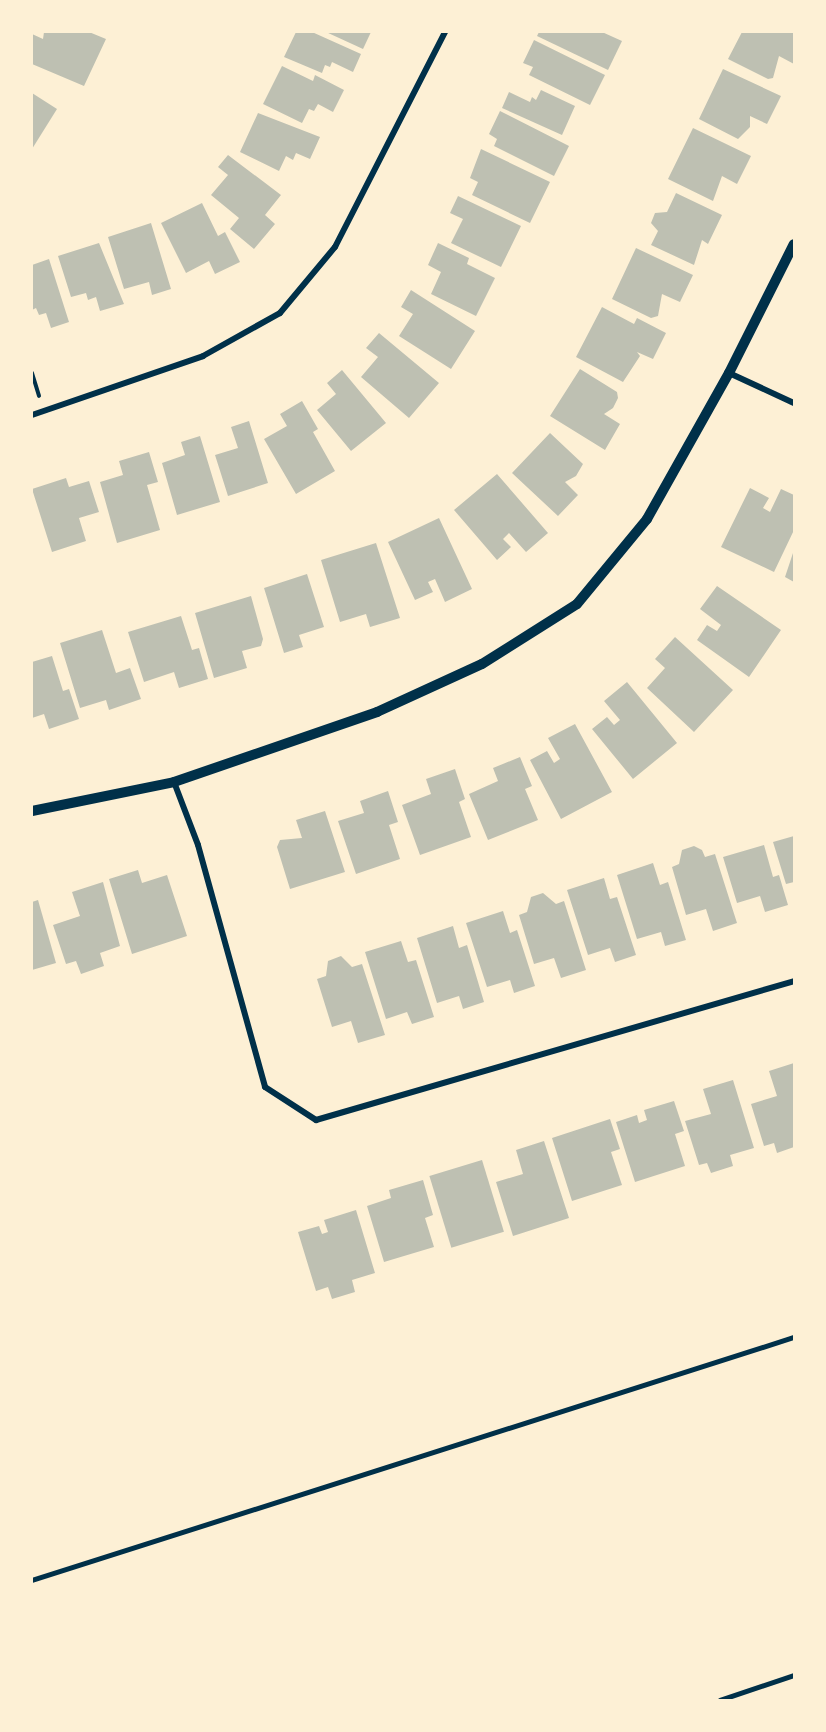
<!DOCTYPE html>
<html>
<head>
<meta charset="utf-8">
<style>
  body { margin:0 }
  #map { position:relative; width:826px; height:1732px; overflow:hidden; background:#fdf0d5; font-family:"Source Sans 3",sans-serif }
  div>[style] { position:absolute }
  .building>* { inset:0; background:#bec0b2; transform-origin:0 0 }
  .path>* { height:4px; margin:-2px; padding:0 2px; transform-origin:2px; border-radius:2px; background:#003049 }
  .service>* { height:4.5px; margin:-2.25px; padding:0 2.25px; transform-origin:2.25px; border-radius:2.25px; background:#003049 }
  .minor>* { height:6px; margin:-3px; padding:0 3px; transform-origin:3px; border-radius:3px; background:#003049 }
  .tertiary>* { height:10px; margin:-5px; padding:0 5px; transform-origin:5px; border-radius:5px; background:#003049 }
  span { translate:-50% -50%; white-space:nowrap; text-align:center; line-height:1.15; -webkit-text-stroke:4.5px #fdf0d5; paint-order:stroke }
  .frame { position:absolute; inset:0; border:33px solid #fdf0d5; pointer-events:none }
</style>
</head>
<body>
<div id="map">
  <div class="building">
    <div style="clip-path:polygon(44px 32px,89px 32px,106px 39px,84px 86px,32px 64px,32px 34px,43px 39px)"></div>
    <div style="clip-path:polygon(296px 32px,312px 32px,361px 54px,353px 72px,332px 62px,330px 67px,325px 65px,322px 73px,284px 57px)"></div>
    <div style="clip-path:polygon(326px 32px,371px 32px,363px 49px)"></div>
    <div style="clip-path:polygon(539px 32px,602px 32px,622px 41px,608px 70px,537px 36px)"></div>
    <div style="clip-path:polygon(742px 32px,794px 32px,794px 64px,779px 56px,773px 78px,768px 79px,728px 59px)"></div>
    <div style="clip-path:polygon(534px 40px,605px 75px,590px 105px,529px 75px,533px 67px,523px 63px)"></div>
    <div style="clip-path:polygon(282px 66px,313px 81px,315px 75px,344px 90px,333px 112px,318px 104px,314px 111px,309px 109px,302px 123px,263px 104px)"></div>
    <div style="clip-path:polygon(723px 69px,781px 96px,767px 124px,750px 116px,750px 127px,738px 139px,699px 119px)"></div>
    <div style="clip-path:polygon(541px 90px,575px 106px,562px 135px,502px 108px,509px 92px,530px 102px,532px 97px,536px 100px)"></div>
    <div style="clip-path:polygon(32px 93px,57px 109px,32px 149px)"></div>
    <div style="clip-path:polygon(500px 111px,569px 146px,554px 176px,494px 146px,497px 139px,489px 134px)"></div>
    <div style="clip-path:polygon(258px 113px,320px 137px,310px 159px,296px 153px,293px 160px,286px 156px,279px 171px,240px 152px)"></div>
    <div style="clip-path:polygon(693px 128px,751px 156px,737px 184px,722px 176px,713px 201px,668px 179px)"></div>
    <div style="clip-path:polygon(481px 149px,550px 182px,530px 223px,472px 195px,478px 182px,470px 178px)"></div>
    <div style="clip-path:polygon(228px 155px,281px 195px,265px 215px,275px 224px,254px 249px,230px 229px,239px 218px,211px 195px,228px 175px,218px 167px)"></div>
    <div style="clip-path:polygon(676px 193px,722px 215px,708px 244px,702px 240px,694px 265px,651px 245px,658px 231px,651px 223px,655px 213px,667px 212px)"></div>
    <div style="clip-path:polygon(458px 196px,521px 226px,501px 267px,451px 243px,463px 219px,450px 213px)"></div>
    <div style="clip-path:polygon(202px 203px,218px 236px,225px 232px,240px 262px,215px 274px,209px 261px,186px 273px,161px 223px)"></div>
    <div style="clip-path:polygon(151px 223px,171px 289px,152px 295px,149px 282px,124px 289px,108px 237px)"></div>
    <div style="clip-path:polygon(99px 243px,124px 304px,100px 311px,96px 297px,88px 300px,86px 293px,71px 297px,58px 256px)"></div>
    <div style="clip-path:polygon(438px 243px,469px 258px,467px 264px,495px 278px,476px 316px,431px 294px,441px 272px,428px 265px)"></div>
    <div style="clip-path:polygon(636px 248px,693px 275px,680px 302px,662px 294px,658px 316px,651px 318px,612px 299px)"></div>
    <div style="clip-path:polygon(49px 259px,69px 322px,51px 328px,46px 313px,39px 315px,36px 308px,32px 310px,32px 265px)"></div>
    <div style="clip-path:polygon(411px 290px,475px 331px,451px 369px,399px 336px,413px 314px,401px 307px)"></div>
    <div style="clip-path:polygon(602px 307px,634px 324px,637px 318px,666px 333px,653px 359px,637px 352px,640px 356px,623px 382px,576px 357px)"></div>
    <div style="clip-path:polygon(379px 333px,439px 383px,409px 418px,361px 377px,378px 357px,366px 348px)"></div>
    <div style="clip-path:polygon(580px 369px,617px 392px,618px 398px,613px 408px,604px 414px,620px 424px,605px 450px,550px 416px)"></div>
    <div style="clip-path:polygon(342px 370px,386px 423px,351px 451px,317px 410px,336px 394px,327px 383px)"></div>
    <div style="clip-path:polygon(302px 401px,318px 429px,313px 432px,335px 471px,296px 494px,264px 439px,287px 426px,280px 414px)"></div>
    <div style="clip-path:polygon(249px 421px,268px 483px,228px 496px,215px 455px,238px 448px,231px 427px)"></div>
    <div style="clip-path:polygon(550px 433px,583px 464px,576px 476px,565px 482px,578px 495px,558px 516px,512px 473px)"></div>
    <div style="clip-path:polygon(200px 436px,220px 502px,177px 515px,162px 463px,185px 455px,181px 442px)"></div>
    <div style="clip-path:polygon(149px 452px,158px 482px,147px 485px,160px 530px,117px 543px,100px 482px,123px 475px,119px 461px)"></div>
    <div style="clip-path:polygon(497px 474px,548px 533px,526px 552px,509px 533px,503px 539px,511px 547px,497px 560px,454px 510px)"></div>
    <div style="clip-path:polygon(66px 478px,69px 487px,89px 481px,99px 512px,79px 518px,86px 541px,52px 552px,32px 489px)"></div>
    <div style="clip-path:polygon(750px 488px,769px 498px,763px 508px,770px 512px,781px 489px,794px 495px,794px 530px,774px 572px,721px 547px)"></div>
    <div style="clip-path:polygon(439px 518px,472px 589px,445px 602px,435px 579px,428px 582px,433px 592px,415px 600px,388px 542px)"></div>
    <div style="clip-path:polygon(376px 543px,400px 618px,370px 627px,366px 614px,340px 622px,321px 560px)"></div>
    <div style="clip-path:polygon(794px 550px,794px 582px,785px 577px)"></div>
    <div style="clip-path:polygon(307px 574px,324px 627px,299px 635px,303px 647px,284px 653px,264px 588px)"></div>
    <div style="clip-path:polygon(717px 586px,781px 630px,749px 677px,697px 640px,707px 625px,717px 631px,721px 625px,700px 609px)"></div>
    <div style="clip-path:polygon(251px 596px,263px 639px,261px 646px,242px 651px,247px 668px,214px 678px,195px 613px)"></div>
    <div style="clip-path:polygon(181px 616px,192px 650px,199px 648px,208px 679px,179px 688px,174px 672px,144px 682px,128px 632px)"></div>
    <div style="clip-path:polygon(102px 630px,116px 673px,130px 668px,141px 699px,109px 710px,106px 700px,80px 708px,60px 643px)"></div>
    <div style="clip-path:polygon(675px 637px,733px 690px,694px 732px,647px 688px,665px 668px,655px 659px)"></div>
    <div style="clip-path:polygon(52px 656px,63px 691px,69px 689px,79px 719px,49px 729px,44px 714px,32px 718px,32px 662px)"></div>
    <div style="clip-path:polygon(627px 682px,677px 743px,633px 779px,592px 729px,607px 717px,614px 725px,620px 720px,604px 701px)"></div>
    <div style="clip-path:polygon(575px 724px,612px 792px,561px 819px,530px 760px,547px 751px,554px 763px,560px 759px,548px 738px)"></div>
    <div style="clip-path:polygon(520px 757px,532px 786px,525px 789px,538px 820px,488px 840px,469px 794px,498px 781px,493px 768px)"></div>
    <div style="clip-path:polygon(455px 769px,465px 799px,459px 802px,471px 837px,420px 855px,402px 805px,431px 794px,426px 779px)"></div>
    <div style="clip-path:polygon(388px 791px,398px 822px,389px 825px,400px 859px,356px 874px,338px 821px,364px 813px,360px 801px)"></div>
    <div style="clip-path:polygon(325px 811px,345px 872px,290px 889px,277px 847px,280px 840px,302px 838px,296px 820px)"></div>
    <div style="clip-path:polygon(794px 836px,794px 882px,786px 884px,773px 842px)"></div>
    <div style="clip-path:polygon(764px 845px,773px 877px,779px 875px,788px 905px,765px 912px,760px 896px,737px 903px,723px 857px)"></div>
    <div style="clip-path:polygon(694px 846px,702px 850px,705px 857px,715px 854px,737px 923px,713px 931px,706px 909px,686px 915px,672px 867px,679px 864px,682px 850px)"></div>
    <div style="clip-path:polygon(653px 863px,660px 885px,668px 882px,686px 940px,665px 946px,661px 932px,637px 939px,617px 875px)"></div>
    <div style="clip-path:polygon(138px 870px,142px 883px,167px 875px,187px 936px,132px 954px,109px 879px)"></div>
    <div style="clip-path:polygon(604px 878px,610px 899px,617px 897px,636px 955px,615px 962px,610px 948px,588px 955px,567px 890px)"></div>
    <div style="clip-path:polygon(103px 882px,120px 946px,100px 953px,104px 966px,81px 974px,76px 961px,66px 964px,53px 925px,80px 916px,72px 892px)"></div>
    <div style="clip-path:polygon(543px 893px,556px 904px,564px 901px,586px 970px,561px 978px,554px 958px,534px 964px,519px 915px,527px 912px,531px 897px)"></div>
    <div style="clip-path:polygon(38px 900px,56px 963px,32px 970px,32px 902px)"></div>
    <div style="clip-path:polygon(503px 911px,510px 933px,517px 930px,535px 986px,514px 993px,510px 980px,487px 987px,466px 923px)"></div>
    <div style="clip-path:polygon(453px 926px,459px 948px,467px 945px,484px 1002px,463px 1009px,459px 996px,437px 1003px,417px 938px)"></div>
    <div style="clip-path:polygon(401px 941px,408px 962px,416px 960px,434px 1017px,412px 1024px,407px 1012px,386px 1019px,365px 952px)"></div>
    <div style="clip-path:polygon(341px 956px,352px 967px,362px 964px,385px 1035px,358px 1043px,351px 1021px,332px 1027px,317px 979px,326px 976px,328px 961px)"></div>
    <div style="clip-path:polygon(794px 1063px,794px 1147px,777px 1153px,774px 1143px,764px 1146px,751px 1104px,777px 1096px,769px 1071px)"></div>
    <div style="clip-path:polygon(733px 1080px,754px 1148px,730px 1155px,733px 1166px,711px 1173px,707px 1163px,699px 1165px,685px 1121px,711px 1114px,703px 1089px)"></div>
    <div style="clip-path:polygon(674px 1101px,684px 1131px,675px 1134px,685px 1166px,635px 1182px,616px 1122px,637px 1115px,639px 1123px,647px 1120px,644px 1110px)"></div>
    <div style="clip-path:polygon(610px 1119px,620px 1149px,611px 1152px,622px 1185px,572px 1201px,552px 1138px)"></div>
    <div style="clip-path:polygon(544px 1141px,569px 1218px,513px 1236px,496px 1182px,523px 1174px,516px 1150px)"></div>
    <div style="left:482px;top:1160px;width:75px;height:55px;rotate:73deg"></div>
    <div style="clip-path:polygon(423px 1180px,433px 1215px,425px 1218px,434px 1247px,384px 1262px,367px 1206px,391px 1198px,389px 1190px)"></div>
    <div style="clip-path:polygon(356px 1210px,375px 1273px,352px 1280px,355px 1292px,332px 1299px,328px 1287px,316px 1291px,298px 1232px,319px 1226px,322px 1234px,328px 1232px,324px 1220px)"></div>
  </div>
  <div class="path">
    <div style="left:32px;top:373px;width:24px;rotate:73deg"></div>
  </div>
  <div class="service">
    <div style="left:32px;top:1580px;width:800px;rotate:-17.69deg"></div>
    <div style="left:720px;top:1700px;width:78px;rotate:-18.7deg"></div>
  </div>
  <div class="minor">
    <div style="left:729px;top:373px;width:72px;rotate:24.8deg"></div>
    <div style="left:32px;top:415px;width:181px;rotate:-19deg"></div>
    <div style="left:203px;top:356px;width:88px;rotate:-29.2deg"></div>
    <div style="left:280px;top:313px;width:86px;rotate:-50.2deg"></div>
    <div style="left:335px;top:247px;width:242px;rotate:-62.9deg"></div>
    <div style="left:174px;top:782px;width:67px;rotate:69.1deg"></div>
    <div style="left:198px;top:845px;width:251px;rotate:74.5deg"></div>
    <div style="left:265px;top:1087px;width:61px;rotate:32.9deg"></div>
    <div style="left:316px;top:1120px;width:498px;rotate:-16.2deg"></div>
  </div>
  <div class="tertiary">
    <div style="left:32px;top:811px;width:145px;rotate:-11.5deg"></div>
    <div style="left:174px;top:782px;width:215px;rotate:-19deg"></div>
    <div style="left:377px;top:712px;width:115px;rotate:-24.6deg"></div>
    <div style="left:482px;top:664px;width:112px;rotate:-32.3deg"></div>
    <div style="left:577px;top:604px;width:110px;rotate:-50.5deg"></div>
    <div style="left:647px;top:519px;width:167px;rotate:-60.7deg"></div>
    <div style="left:729px;top:373px;width:144px;rotate:-63.3deg"></div>
  </div>
  <div class="frame"></div>
</div>
</body>
</html>
